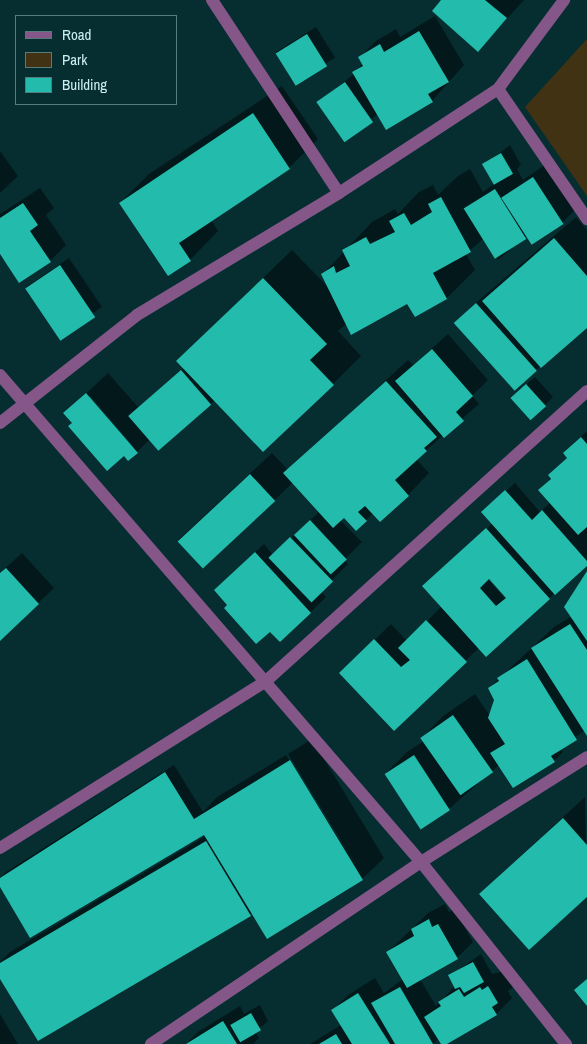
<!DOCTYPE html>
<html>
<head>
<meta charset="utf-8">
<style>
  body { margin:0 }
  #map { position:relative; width:587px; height:1044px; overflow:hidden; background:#062e31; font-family:"Archivo Narrow",sans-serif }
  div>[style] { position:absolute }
  .green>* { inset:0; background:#403213 }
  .shadow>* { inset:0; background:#0007; transform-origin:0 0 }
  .building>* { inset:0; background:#23bbab; transform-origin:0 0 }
  .minor>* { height:12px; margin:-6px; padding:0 6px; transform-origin:6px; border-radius:6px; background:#855789 }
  span { translate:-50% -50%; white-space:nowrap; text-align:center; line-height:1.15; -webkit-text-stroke:5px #062e31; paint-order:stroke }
  .legend { position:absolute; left:15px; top:15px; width:162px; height:90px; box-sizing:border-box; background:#062e31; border:1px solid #557b7e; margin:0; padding:6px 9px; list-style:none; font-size:15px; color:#cceef1 }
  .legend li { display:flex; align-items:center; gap:10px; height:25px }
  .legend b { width:25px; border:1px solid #557b7e }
</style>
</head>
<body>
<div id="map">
  <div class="green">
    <div style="clip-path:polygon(587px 39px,587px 196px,525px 107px)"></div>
  </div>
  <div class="shadow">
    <div style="clip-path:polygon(442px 0,524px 0,478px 50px)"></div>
    <div style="clip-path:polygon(435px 16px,464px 65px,432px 101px,378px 114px,345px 140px,318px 103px,354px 74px,363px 63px,360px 57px,376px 41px,396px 29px,400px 37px)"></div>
    <div style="left:316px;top:27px;width:36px;height:47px;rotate:58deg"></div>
    <div style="clip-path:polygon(282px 86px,318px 139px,289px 168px,211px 220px,218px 231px,190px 260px,120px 203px,149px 174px)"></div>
    <div style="clip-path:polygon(evenodd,510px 145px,521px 165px,517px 169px,523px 180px,549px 162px,578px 207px,562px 223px,527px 236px,498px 260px,484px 238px,466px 254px,475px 270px,447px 298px,415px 316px,408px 302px,347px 323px,338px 331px,361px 356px,333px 384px,215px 400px,158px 449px,150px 439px,137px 452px,124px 454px,74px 422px,65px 413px,108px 373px,138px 407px,184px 368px,177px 361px,292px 250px,329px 288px,323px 274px,372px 222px,395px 209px,398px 214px,419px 192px,433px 185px,438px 195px,458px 176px,470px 169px,483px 192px,495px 183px,484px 165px,510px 145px,90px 396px,133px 446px,132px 448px,88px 398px,90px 396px)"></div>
    <div style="clip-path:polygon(0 151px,18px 176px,0 193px)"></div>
    <div style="clip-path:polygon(40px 188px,54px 208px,46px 215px,66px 245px,50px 261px,20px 281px,0 255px,0 214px)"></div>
    <div style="clip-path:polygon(576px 217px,587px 230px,587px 326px,514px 389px,471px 307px)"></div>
    <div style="left:69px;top:258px;width:59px;height:52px;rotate:56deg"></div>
    <div style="clip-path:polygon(448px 334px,488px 380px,472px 396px,479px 404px,416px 459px,429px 473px,408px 495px,373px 513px,366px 520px,344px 516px,340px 520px,362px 542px,344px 560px,348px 564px,321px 591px,326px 597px,310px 613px,270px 630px,229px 605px,224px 581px,264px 544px,273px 555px,320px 511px,293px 482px,274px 501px,178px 540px,272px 453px,288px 470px,408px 360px,413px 365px)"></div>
    <div style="clip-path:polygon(535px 377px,553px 397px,545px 405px,520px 390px)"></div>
    <div style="clip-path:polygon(evenodd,587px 431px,587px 564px,486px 655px,479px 648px,394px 729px,356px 658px,391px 624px,407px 641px,442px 606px,432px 578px,493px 523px,491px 504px,515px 483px,540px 512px,551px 502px,549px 475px,568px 457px,564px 453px,587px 431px,490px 578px,507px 597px,505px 599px,488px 579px,490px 578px)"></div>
    <div style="clip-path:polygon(22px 553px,54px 588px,0 639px,0 573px)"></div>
    <div style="clip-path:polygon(587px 573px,587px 734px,585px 730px,560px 749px,563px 752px,554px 761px,513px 786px,499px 765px,449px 809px,386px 773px,407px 752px,424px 741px,422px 738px,443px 716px,475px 694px,490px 716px,496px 699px,489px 688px,554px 627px,572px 616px)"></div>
    <div style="clip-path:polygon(312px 739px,384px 858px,362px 879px,268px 937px,253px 913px,0 977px,0 962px,10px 952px,206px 836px,205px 833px,0 884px,0 878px,6px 872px,174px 765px,203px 812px,217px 797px,286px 755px,362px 875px,288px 754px)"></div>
    <div style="clip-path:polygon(585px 797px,587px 895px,480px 894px,502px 873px)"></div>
    <div style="clip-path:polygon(445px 904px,449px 912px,454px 909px,473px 942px,457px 958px,420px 979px,436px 1006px,455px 986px,450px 976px,481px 954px,492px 974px,505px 971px,514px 986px,508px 991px,512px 998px,496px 1014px,445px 1044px,439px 1038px,433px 1044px,310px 1044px,341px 1025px,332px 1011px,348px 995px,375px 978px,384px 993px,403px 979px,388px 952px,428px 913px)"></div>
    <div style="clip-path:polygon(260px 1005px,268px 1021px,255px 1032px,259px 1038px,253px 1044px,186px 1044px,198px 1032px,240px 1006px,244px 1014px)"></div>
    <div style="clip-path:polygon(0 1014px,18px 1044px,0 1044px)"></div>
  </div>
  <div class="building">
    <div style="clip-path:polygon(441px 0,485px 0,507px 18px,478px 52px,432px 11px)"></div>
    <div style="clip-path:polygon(419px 31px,449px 82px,428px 94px,433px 102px,386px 130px,352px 72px,363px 66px,358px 57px,380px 44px,384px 52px)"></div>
    <div style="left:307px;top:34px;width:38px;height:37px;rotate:58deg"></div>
    <div style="left:345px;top:82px;width:49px;height:35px;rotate:55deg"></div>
    <div style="clip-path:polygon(253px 113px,290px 169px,179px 243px,191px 261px,168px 276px,119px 203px)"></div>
    <div style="left:501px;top:153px;width:24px;height:22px;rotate:60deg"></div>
    <div style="left:533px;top:177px;width:56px;height:38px;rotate:57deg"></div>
    <div style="left:495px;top:189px;width:59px;height:37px;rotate:58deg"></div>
    <div style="clip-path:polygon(441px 197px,471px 252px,433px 273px,447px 299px,415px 317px,407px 304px,351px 335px,321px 274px,334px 266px,336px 273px,350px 266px,342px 250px,366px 237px,370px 244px,395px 232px,389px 221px,404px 213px,411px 225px,432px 212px,428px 204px)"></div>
    <div style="clip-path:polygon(23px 203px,38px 225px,30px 231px,51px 262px,19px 283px,0 254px,0 218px)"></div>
    <div style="clip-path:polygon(554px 238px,587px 276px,587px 328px,541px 368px,482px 301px)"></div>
    <div style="left:60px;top:265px;width:63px;height:42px;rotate:56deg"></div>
    <div style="clip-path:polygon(263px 278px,327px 344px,310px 360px,334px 385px,263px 452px,176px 361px)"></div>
    <div style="left:476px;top:303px;width:91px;height:30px;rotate:48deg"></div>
    <div style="clip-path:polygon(432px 349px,473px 396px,456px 412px,464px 421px,444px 438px,395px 381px)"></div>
    <div style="left:181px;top:370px;width:46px;height:70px;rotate:49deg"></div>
    <div style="clip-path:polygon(386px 381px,437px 437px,424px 448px,427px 451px,395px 480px,409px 496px,380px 522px,365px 506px,358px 512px,367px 521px,356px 531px,344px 518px,333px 528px,283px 473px)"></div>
    <div style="left:526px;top:384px;width:30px;height:21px;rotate:48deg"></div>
    <div style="clip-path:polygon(86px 393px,138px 453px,128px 461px,124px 456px,107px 471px,68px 426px,72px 423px,63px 413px)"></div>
    <div style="clip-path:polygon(581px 437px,587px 444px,587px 527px,578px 535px,538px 490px,551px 479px,548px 475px,567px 458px,563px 453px)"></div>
    <div style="left:250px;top:474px;width:37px;height:99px;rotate:47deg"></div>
    <div style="clip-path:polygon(505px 490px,532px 520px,542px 510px,587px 561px,587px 566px,555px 595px,481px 512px)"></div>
    <div style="left:310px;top:520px;width:54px;height:22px;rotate:47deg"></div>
    <div style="clip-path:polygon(evenodd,486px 528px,550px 599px,486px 657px,422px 586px,486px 528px,489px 579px,506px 598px,496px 606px,480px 588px,489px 579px)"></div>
    <div style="left:290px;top:537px;width:62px;height:30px;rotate:46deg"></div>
    <div style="clip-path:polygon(255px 552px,311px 613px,280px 642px,270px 632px,256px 644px,224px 608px,227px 605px,214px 590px)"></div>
    <div style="clip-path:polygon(6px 568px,39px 604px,0 641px,0 573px)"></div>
    <div style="clip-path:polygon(587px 571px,587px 641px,564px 607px)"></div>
    <div style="clip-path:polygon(426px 620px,467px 662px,394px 731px,339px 673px,374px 639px,401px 667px,410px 660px,398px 648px)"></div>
    <div style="clip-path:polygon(570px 624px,587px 650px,587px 736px,531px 648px)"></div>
    <div style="clip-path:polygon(527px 659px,577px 740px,551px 756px,555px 762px,513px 788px,490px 753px,505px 744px,488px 718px,494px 700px,488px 688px,499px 681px,497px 678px)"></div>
    <div style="left:453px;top:715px;width:70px;height:40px;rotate:55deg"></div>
    <div style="left:414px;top:755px;width:66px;height:35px;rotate:57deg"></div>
    <div style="clip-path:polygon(290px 760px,363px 880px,267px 939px,204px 835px,30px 938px,0 887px,0 878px,165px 772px,194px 819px)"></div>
    <div style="clip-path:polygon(563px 818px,587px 845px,587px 897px,529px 950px,479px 894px)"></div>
    <div style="clip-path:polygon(206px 841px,251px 916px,38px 1041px,0 979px,0 963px)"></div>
    <div style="clip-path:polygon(429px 919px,432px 927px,438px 924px,458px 959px,407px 988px,386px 952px,414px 936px,411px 929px)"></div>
    <div style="clip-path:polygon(473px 962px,484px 982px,464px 993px,460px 987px,455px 989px,448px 975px)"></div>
    <div style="clip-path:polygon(587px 979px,587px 1006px,574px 990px)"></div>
    <div style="clip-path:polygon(488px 986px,498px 1003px,492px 1007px,497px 1015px,447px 1044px,441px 1044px,424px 1017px,441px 1006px,438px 1002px,459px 989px,464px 997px,480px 987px,482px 990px)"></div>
    <div style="clip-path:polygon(400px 987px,433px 1044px,395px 1044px,371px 1003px)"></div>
    <div style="clip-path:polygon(358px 993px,390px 1044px,352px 1044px,331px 1010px)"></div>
    <div style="left:251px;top:1013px;width:20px;height:24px;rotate:60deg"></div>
    <div style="clip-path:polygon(223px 1021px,237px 1044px,186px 1044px)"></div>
    <div style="clip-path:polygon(336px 1034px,342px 1044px,319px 1044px)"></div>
  </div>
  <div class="minor">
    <div style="left:212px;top:0;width:231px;rotate:56.7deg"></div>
    <div style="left:498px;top:89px;width:158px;rotate:55.6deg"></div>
    <div style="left:0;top:375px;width:644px;rotate:49.16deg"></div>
    <div style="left:421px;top:862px;width:233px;rotate:51.5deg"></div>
    <div style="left:0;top:423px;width:174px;rotate:-38.2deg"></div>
    <div style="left:137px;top:315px;width:236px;rotate:-31.1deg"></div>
    <div style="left:339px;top:193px;width:190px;rotate:-33.2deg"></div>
    <div style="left:498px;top:89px;width:111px;rotate:-53.4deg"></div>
    <div style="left:0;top:848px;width:313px;rotate:-32.1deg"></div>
    <div style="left:265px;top:682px;width:434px;rotate:-42.1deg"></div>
    <div style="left:151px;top:1044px;width:326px;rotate:-34deg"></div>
    <div style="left:421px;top:862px;width:196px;rotate:-32.3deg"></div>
  </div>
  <ul class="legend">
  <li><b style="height:6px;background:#855789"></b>Road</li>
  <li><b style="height:14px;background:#403213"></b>Park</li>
  <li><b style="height:14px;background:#23bbab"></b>Building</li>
  </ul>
</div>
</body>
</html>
